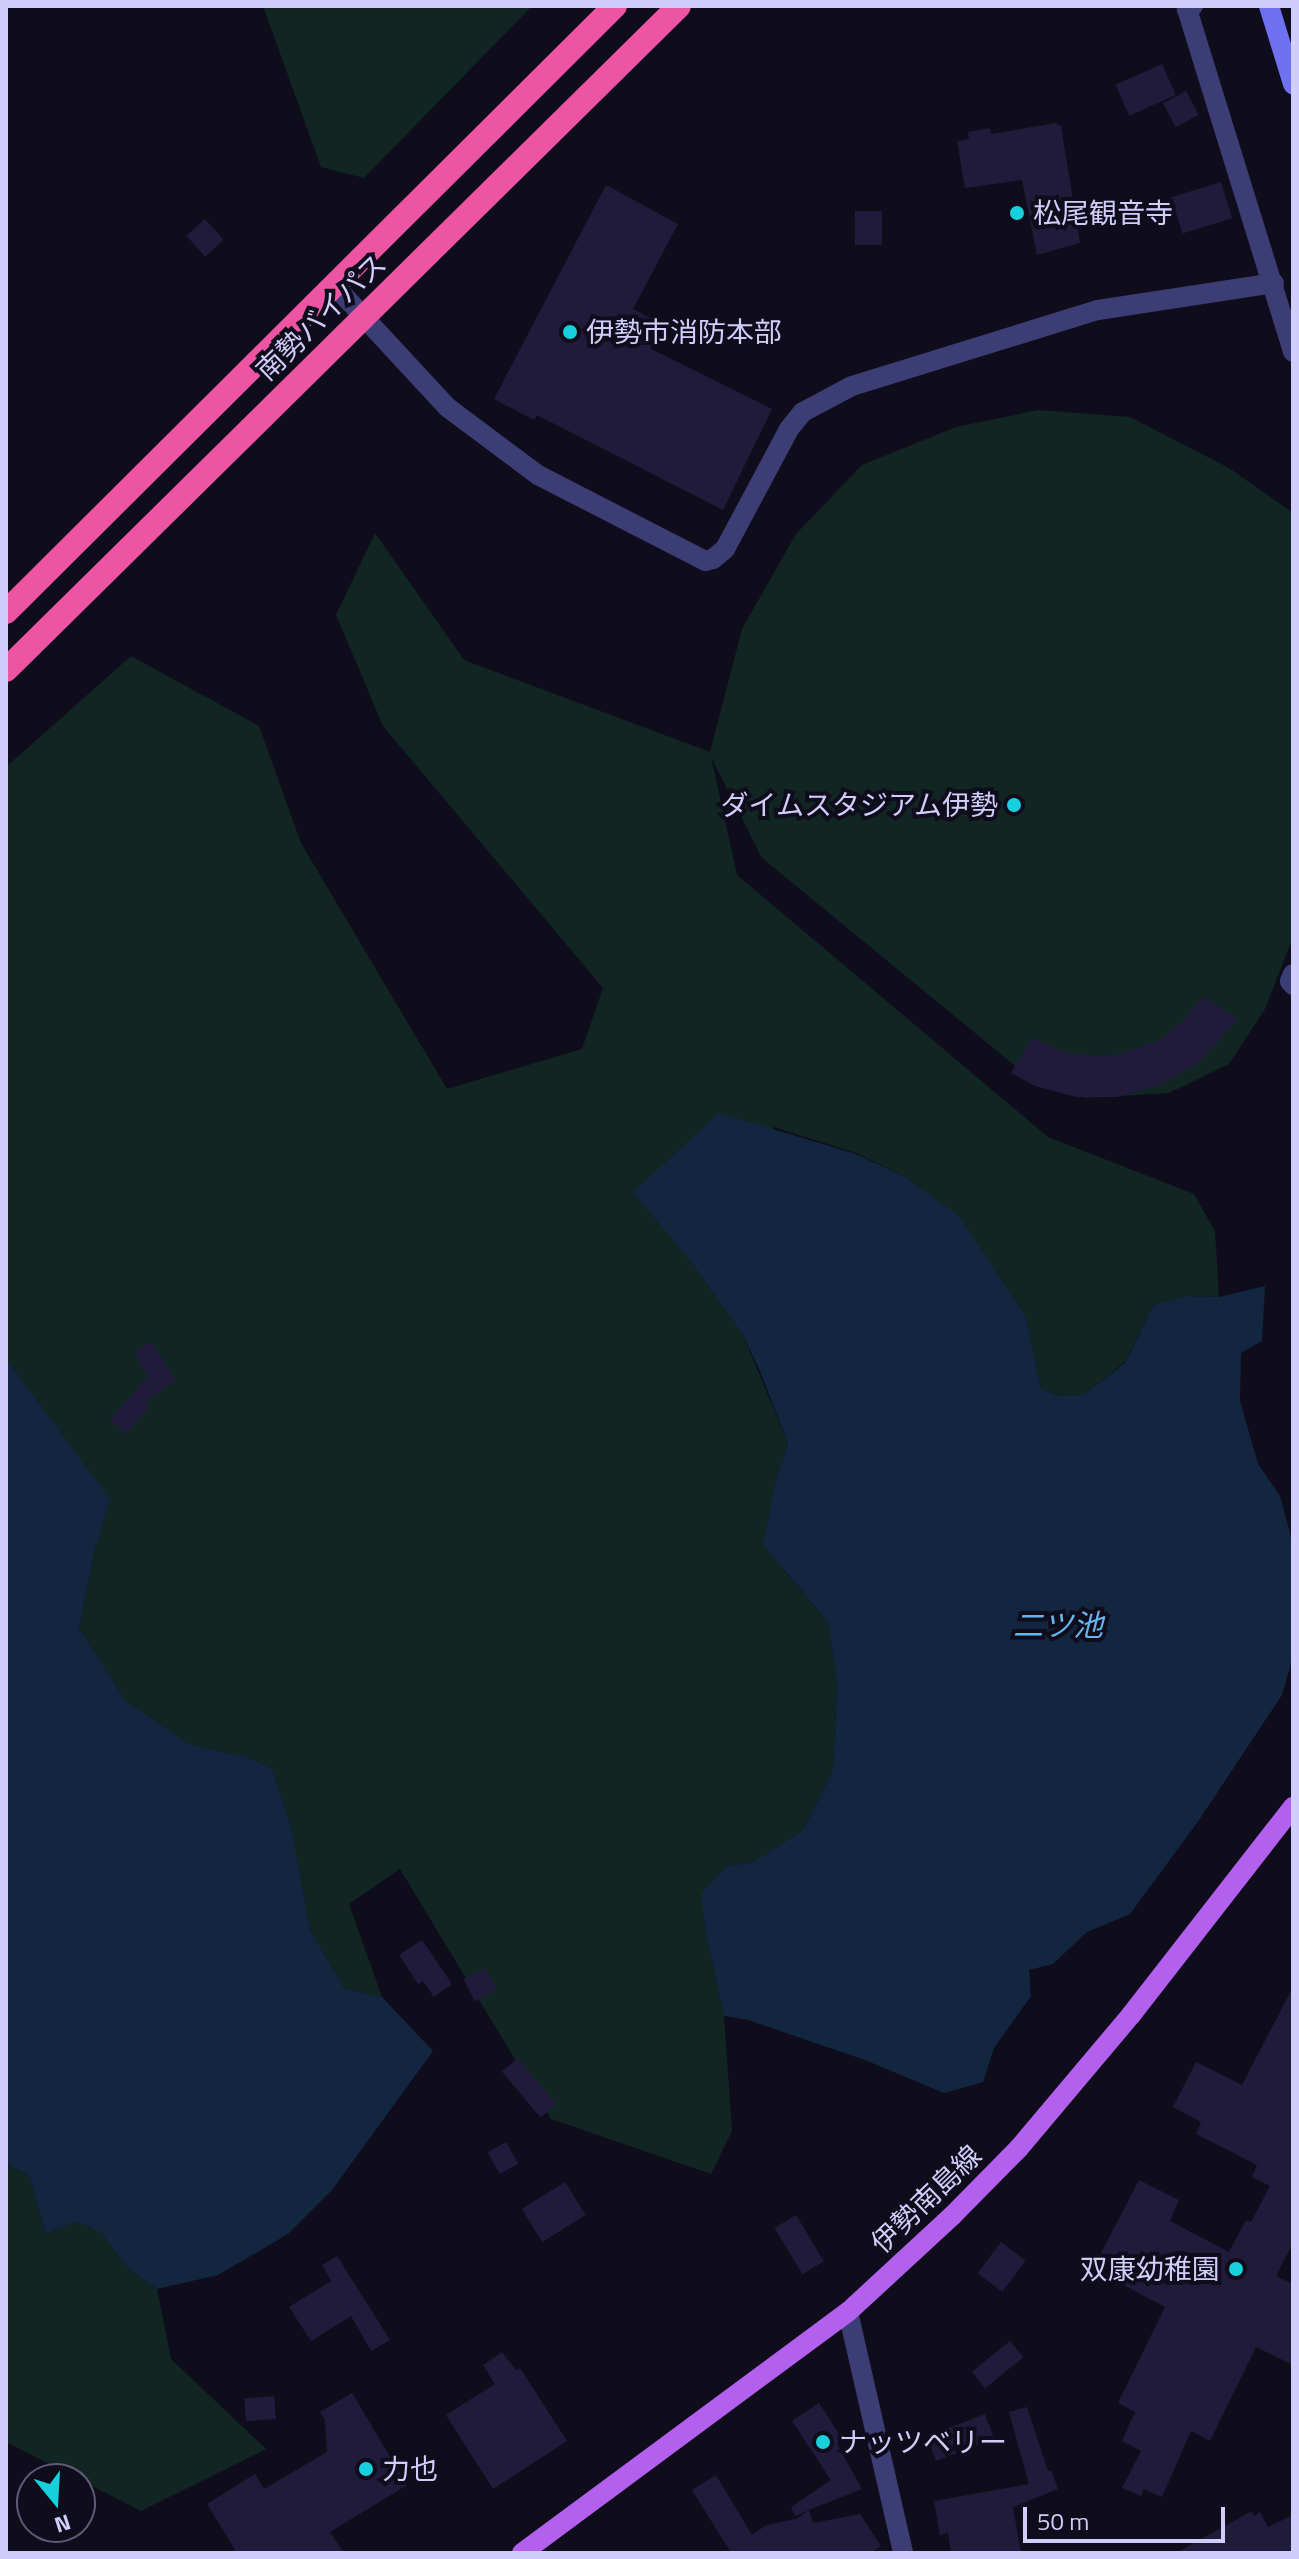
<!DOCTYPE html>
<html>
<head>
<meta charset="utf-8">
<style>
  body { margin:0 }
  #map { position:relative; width:1299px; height:2559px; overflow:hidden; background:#0f0d1c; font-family:"Titillium Web","Noto Sans JP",sans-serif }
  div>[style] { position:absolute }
  .green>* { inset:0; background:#112523 }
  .water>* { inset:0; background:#122640 }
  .building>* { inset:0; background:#201b3b; transform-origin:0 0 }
  .street>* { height:20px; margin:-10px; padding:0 10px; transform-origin:10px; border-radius:10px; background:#3d3d76 }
  .secondary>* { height:20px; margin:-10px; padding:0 10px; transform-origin:10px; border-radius:10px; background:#6f71f0 }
  .primary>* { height:20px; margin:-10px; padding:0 10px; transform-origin:10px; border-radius:10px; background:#b360ee }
  .highway>* { height:24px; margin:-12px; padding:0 12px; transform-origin:12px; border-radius:12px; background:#ed55a4 }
  .dots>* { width:22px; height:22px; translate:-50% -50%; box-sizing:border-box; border:4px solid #0f0d1c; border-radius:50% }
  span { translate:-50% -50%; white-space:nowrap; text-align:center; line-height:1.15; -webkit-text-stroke:8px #0f0d1c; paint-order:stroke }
  .poi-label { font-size:28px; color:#d1cdfa }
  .left { translate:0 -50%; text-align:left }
  .right { translate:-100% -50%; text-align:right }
  .street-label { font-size:28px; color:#d1cdfa }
  .water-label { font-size:30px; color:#66b5ef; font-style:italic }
  .frame { position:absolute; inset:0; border:8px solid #d1cdfa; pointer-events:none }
  .north { position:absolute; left:16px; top:2463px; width:80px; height:80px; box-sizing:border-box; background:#0f0d1c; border:2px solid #5d5a75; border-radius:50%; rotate:162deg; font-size:22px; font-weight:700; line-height:32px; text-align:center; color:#d1cdfa }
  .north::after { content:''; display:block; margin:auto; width:28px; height:36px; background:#18d0dc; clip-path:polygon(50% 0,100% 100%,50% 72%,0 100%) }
  .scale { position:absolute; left:1023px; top:2507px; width:202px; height:36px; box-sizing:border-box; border:4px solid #d1cdfa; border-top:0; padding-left:10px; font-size:24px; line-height:28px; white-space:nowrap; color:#d1cdfa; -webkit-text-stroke:6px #0f0d1c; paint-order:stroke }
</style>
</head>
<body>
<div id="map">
  <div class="green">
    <div style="clip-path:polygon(263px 6px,532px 6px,364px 178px,321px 167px)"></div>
    <div style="clip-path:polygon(1038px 410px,1130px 417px,1229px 468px,1293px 513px,1293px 937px,1265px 1009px,1229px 1064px,1169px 1093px,1085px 1098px,1019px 1069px,762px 858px,711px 757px,737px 875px,1048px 1137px,1194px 1194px,1215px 1231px,1219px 1297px,1186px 1296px,1153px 1305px,1125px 1362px,1084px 1394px,1058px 1396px,1041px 1388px,1025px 1315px,959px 1217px,905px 1177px,856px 1153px,774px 1127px,688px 1258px,743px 1335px,788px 1443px,777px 1476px,781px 1567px,828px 1622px,837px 1685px,833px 1770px,803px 1830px,753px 1862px,725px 1867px,702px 1895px,706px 1934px,724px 2016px,732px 2131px,711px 2174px,551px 2119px,400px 1869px,349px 1904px,382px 1997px,345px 1989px,310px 1930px,292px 1830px,272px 1768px,244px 1756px,191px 1745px,126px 1701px,79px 1628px,95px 1549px,109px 1499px,9px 1363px,6px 1364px,6px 767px,131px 656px,259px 726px,301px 843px,447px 1089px,582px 1049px,603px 988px,383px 726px,336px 615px,375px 533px,464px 660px,710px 752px,742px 629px,796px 534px,862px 465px,956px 427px)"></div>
    <div style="clip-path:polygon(6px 2164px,29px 2175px,46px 2234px,77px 2221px,101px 2233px,129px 2269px,157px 2289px,171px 2359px,266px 2449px,141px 2511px,6px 2442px)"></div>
  </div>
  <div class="water">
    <div style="clip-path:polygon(719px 1113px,856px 1154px,905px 1177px,959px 1216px,1025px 1315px,1041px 1388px,1058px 1396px,1084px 1394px,1125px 1363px,1153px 1305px,1186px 1296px,1219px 1297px,1265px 1286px,1262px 1341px,1241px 1353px,1240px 1401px,1258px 1464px,1280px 1496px,1293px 1544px,1293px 1656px,1282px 1695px,1199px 1820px,1130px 1914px,1087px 1932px,1053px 1964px,1029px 1970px,1031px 1996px,994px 2048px,983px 2082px,944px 2093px,865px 2060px,748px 2020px,724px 2016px,706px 1934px,701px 1894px,725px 1867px,753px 1862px,803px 1830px,833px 1770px,837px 1685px,828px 1622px,763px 1545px,777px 1476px,788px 1443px,759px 1369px,743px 1335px,688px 1258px,633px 1192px)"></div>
    <div style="clip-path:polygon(9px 1363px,110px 1499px,95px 1549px,79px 1628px,126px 1701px,191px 1745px,244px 1756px,272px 1768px,292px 1830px,310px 1930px,345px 1989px,382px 1997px,433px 2051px,332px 2190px,288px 2234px,218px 2275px,157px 2289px,129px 2269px,101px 2233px,77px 2221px,46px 2234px,29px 2175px,6px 2164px,6px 1364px)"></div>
  </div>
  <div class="building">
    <div style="left:1162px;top:64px;width:34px;height:51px;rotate:66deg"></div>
    <div style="left:1186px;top:91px;width:27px;height:26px;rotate:62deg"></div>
    <div style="clip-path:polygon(1056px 123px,1061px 126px,1080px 243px,1037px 255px,1022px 180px,965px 188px,957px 141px,969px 139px,968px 132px,990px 128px,991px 134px)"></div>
    <div style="left:1221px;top:182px;width:38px;height:52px;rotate:73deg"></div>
    <div style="clip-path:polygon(606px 185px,678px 224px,633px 309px,650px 318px,642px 332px,655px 339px,651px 349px,772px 409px,723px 510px,537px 415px,534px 420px,494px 399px)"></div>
    <div style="left:855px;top:211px;width:27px;height:34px"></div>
    <div style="left:205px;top:219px;width:28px;height:25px;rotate:48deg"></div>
    <div style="clip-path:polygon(1203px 997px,1238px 1019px,1198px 1063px,1160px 1085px,1117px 1097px,1076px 1097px,1035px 1086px,1011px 1073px,1032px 1038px,1065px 1052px,1096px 1056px,1120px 1054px,1159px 1040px,1182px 1022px)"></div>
    <div style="clip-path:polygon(151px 1341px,176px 1381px,145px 1401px,150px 1406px,126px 1434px,110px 1420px,148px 1376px,134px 1352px)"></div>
    <div style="clip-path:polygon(422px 1940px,452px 1984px,434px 1997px,423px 1981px,418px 1984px,399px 1955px)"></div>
    <div style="left:485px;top:1968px;width:25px;height:24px;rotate:63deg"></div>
    <div style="clip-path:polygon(1293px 1987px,1293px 2243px,1276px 2276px,1293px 2284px,1293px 2365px,1256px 2347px,1210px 2441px,1191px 2431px,1162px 2497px,1144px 2489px,1141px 2496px,1122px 2488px,1141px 2451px,1122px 2441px,1135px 2412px,1118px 2403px,1165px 2307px,1116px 2281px,1125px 2263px,1100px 2255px,1139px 2180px,1179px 2200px,1170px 2221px,1229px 2252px,1246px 2220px,1251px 2222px,1270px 2186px,1252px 2177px,1257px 2165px,1196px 2134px,1201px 2122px,1173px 2107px,1196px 2062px,1242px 2085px)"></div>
    <div style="left:518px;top:2058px;width:60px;height:21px;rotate:50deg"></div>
    <div style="left:506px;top:2142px;width:25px;height:21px;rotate:61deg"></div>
    <div style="left:565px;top:2182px;width:39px;height:51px;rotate:58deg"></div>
    <div style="left:796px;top:2215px;width:54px;height:25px;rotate:59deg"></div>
    <div style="left:1001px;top:2242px;width:31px;height:39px;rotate:37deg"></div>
    <div style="clip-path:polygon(337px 2256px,390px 2340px,371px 2351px,351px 2316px,311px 2341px,289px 2307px,331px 2281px,322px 2265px)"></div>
    <div style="left:1010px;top:2341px;width:21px;height:49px;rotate:51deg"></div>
    <div style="clip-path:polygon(502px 2352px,516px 2370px,520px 2368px,567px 2441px,493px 2489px,446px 2415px,495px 2384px,483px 2365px)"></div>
    <div style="clip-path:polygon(352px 2393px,407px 2485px,330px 2532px,344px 2553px,237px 2553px,207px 2504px,255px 2474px,264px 2489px,327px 2452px,325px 2420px,320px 2412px)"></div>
    <div style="left:274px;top:2396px;width:23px;height:30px;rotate:85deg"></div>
    <div style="clip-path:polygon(819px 2403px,843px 2440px,837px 2444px,862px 2489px,809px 2510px,813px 2523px,860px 2514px,881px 2546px,870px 2553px,726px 2553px,730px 2551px,692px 2490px,716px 2475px,752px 2535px,766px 2525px,796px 2519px,809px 2510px,795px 2516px,791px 2507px,831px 2480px,792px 2421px)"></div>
    <div style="clip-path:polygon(1027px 2407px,1048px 2471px,1051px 2470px,1058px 2489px,1013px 2507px,1021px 2553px,951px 2553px,948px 2533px,940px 2535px,934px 2501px,1029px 2484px,1009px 2412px)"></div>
    <div style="clip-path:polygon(985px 2414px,994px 2438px,936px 2461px,928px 2440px,931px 2435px)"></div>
    <div style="clip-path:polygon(1252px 2511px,1254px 2516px,1260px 2512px,1268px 2527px,1293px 2515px,1293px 2553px,1176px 2553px)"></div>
  </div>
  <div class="street">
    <div style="left:1193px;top:6px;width:7px;rotate:153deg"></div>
    <div style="left:1187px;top:9px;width:359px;rotate:72.8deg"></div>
    <div style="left:335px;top:286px;width:165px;rotate:47.2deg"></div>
    <div style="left:447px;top:407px;width:114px;rotate:36.8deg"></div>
    <div style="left:538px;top:475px;width:188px;rotate:27.2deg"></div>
    <div style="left:705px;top:561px;width:8px;rotate:-14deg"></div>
    <div style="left:713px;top:559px;width:16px;rotate:-40deg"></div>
    <div style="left:725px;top:549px;width:136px;rotate:-61.9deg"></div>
    <div style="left:789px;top:429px;width:22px;rotate:-51deg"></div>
    <div style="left:803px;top:412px;width:55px;rotate:-28deg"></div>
    <div style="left:852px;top:386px;width:257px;rotate:-17.2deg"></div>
    <div style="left:1098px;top:310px;width:178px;rotate:-8.7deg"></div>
    <div style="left:1293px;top:974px;width:8px;rotate:113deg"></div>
    <div style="left:1290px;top:981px;width:5px;rotate:53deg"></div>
    <div style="left:848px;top:2312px;width:247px;rotate:77.1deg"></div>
  </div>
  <div class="secondary">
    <div style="left:1269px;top:6px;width:82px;rotate:72.9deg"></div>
  </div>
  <div class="primary">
    <div style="left:522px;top:2553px;width:405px;rotate:-36.5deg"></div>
    <div style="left:848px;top:2312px;width:142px;rotate:-42.7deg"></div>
    <div style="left:952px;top:2216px;width:95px;rotate:-45.4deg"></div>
    <div style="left:1019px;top:2148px;width:174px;rotate:-49.9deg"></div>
    <div style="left:1131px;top:2015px;width:264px;rotate:-52.1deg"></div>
  </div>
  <div class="highway">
    <div style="left:6px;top:612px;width:859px;rotate:-44.86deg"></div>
    <div style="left:6px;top:670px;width:945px;rotate:-44.61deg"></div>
  </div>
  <div class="dots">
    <div style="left:1017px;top:213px;background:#18d0dc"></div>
    <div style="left:570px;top:332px;background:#18d0dc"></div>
    <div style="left:1014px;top:805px;background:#18d0dc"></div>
    <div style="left:1236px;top:2269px;background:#18d0dc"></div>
    <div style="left:823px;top:2442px;background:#18d0dc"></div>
    <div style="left:366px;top:2469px;background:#18d0dc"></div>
  </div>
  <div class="poi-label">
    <span class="left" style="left:1033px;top:213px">松尾観音寺</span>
    <span class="left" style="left:586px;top:332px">伊勢市消防本部</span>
    <span class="right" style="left:998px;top:805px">ダイムスタジアム伊勢</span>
    <span class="right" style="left:1220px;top:2269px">双康幼稚園</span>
    <span class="left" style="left:839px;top:2442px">ナッツベリー</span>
    <span class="left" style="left:382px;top:2469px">力也</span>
  </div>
  <div class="street-label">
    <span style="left:321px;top:317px;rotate:-44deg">南勢バイパス</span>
    <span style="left:926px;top:2199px;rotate:-44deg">伊勢南島線</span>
  </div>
  <div class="water-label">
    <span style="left:1058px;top:1625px">二ツ池</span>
  </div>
  <div class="frame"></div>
  <div class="north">N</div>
  <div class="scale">50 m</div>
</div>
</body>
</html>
